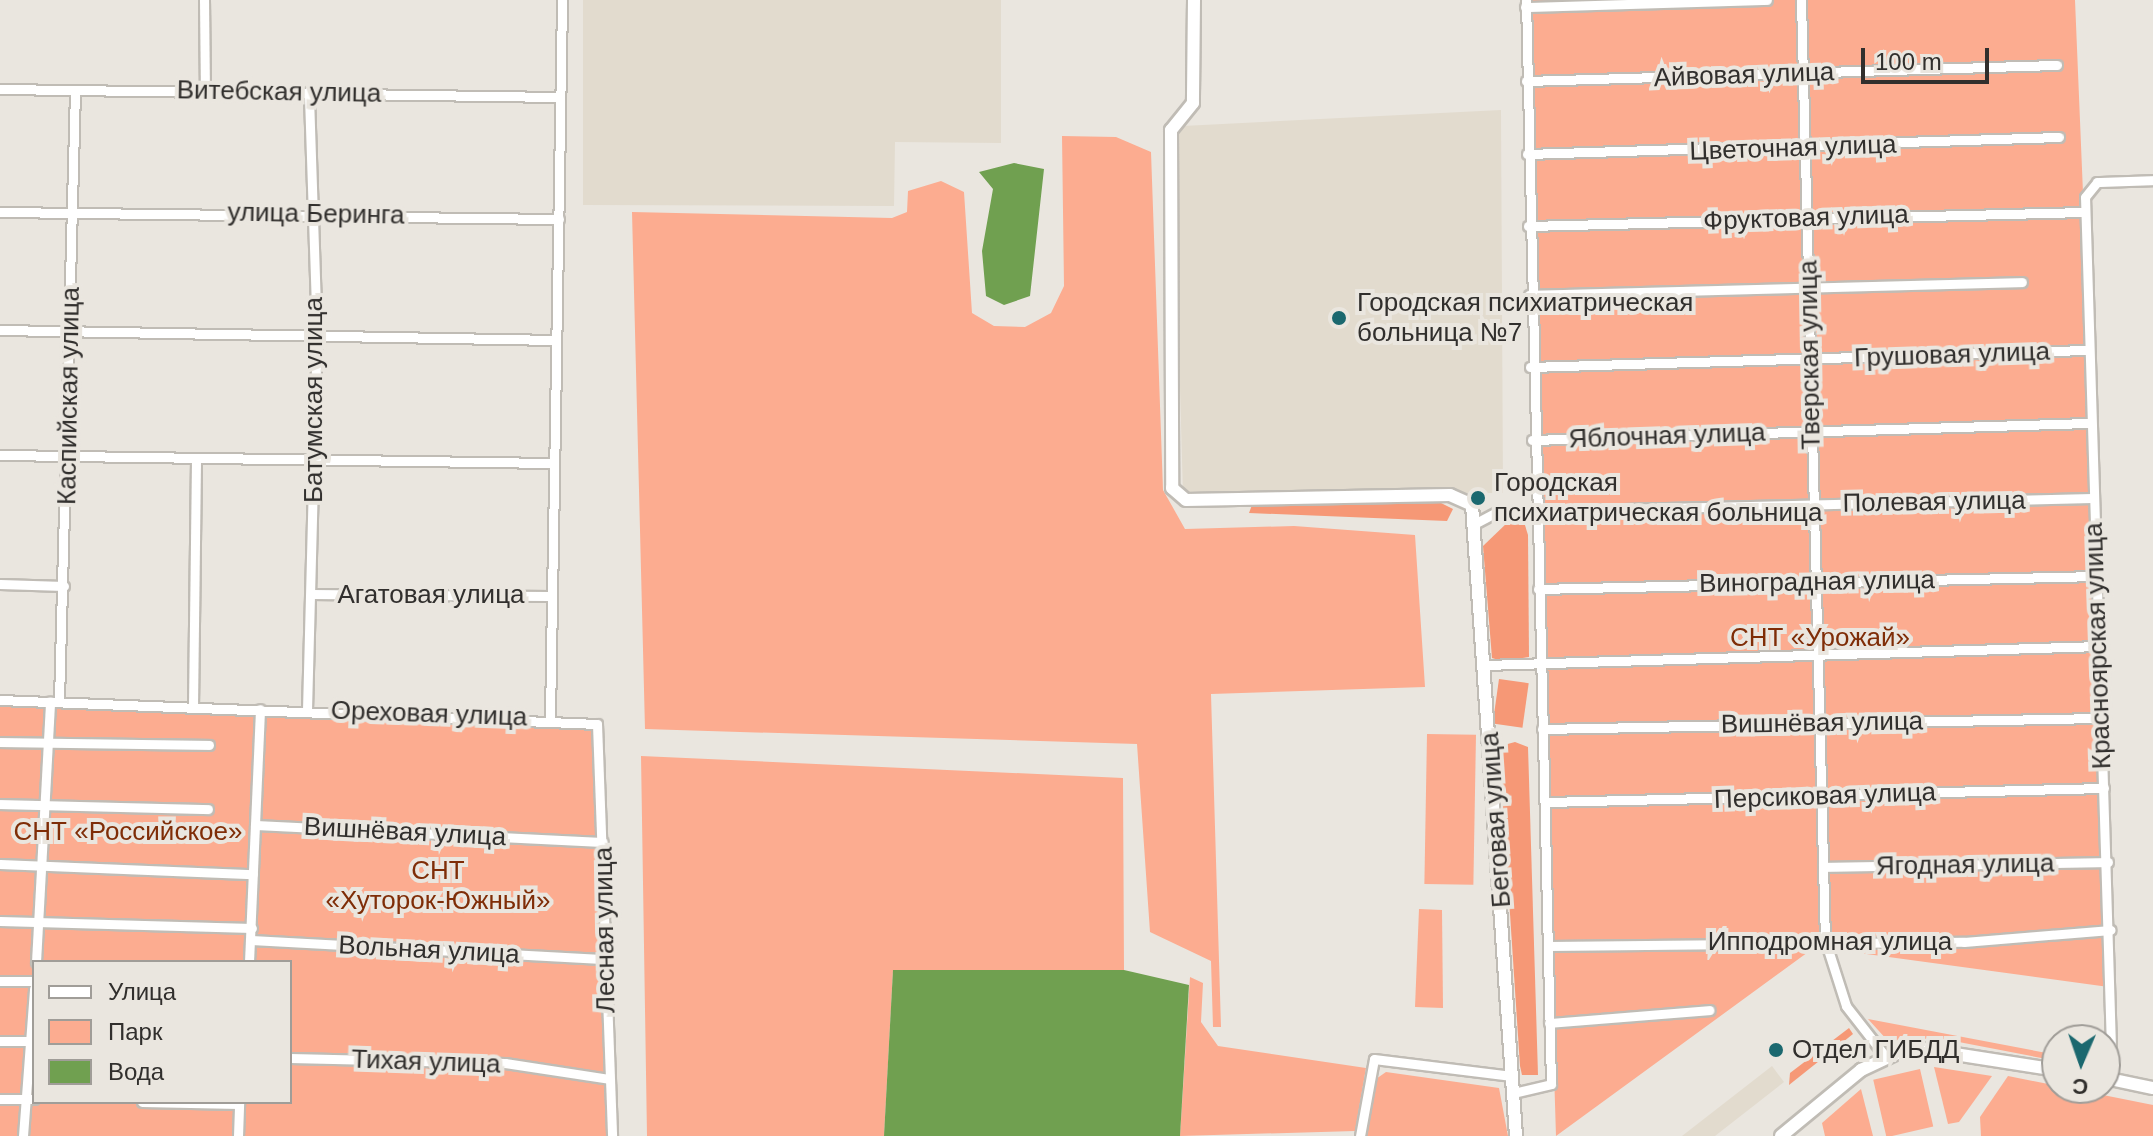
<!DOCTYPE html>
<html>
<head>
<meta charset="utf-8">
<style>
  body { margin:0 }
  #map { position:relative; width:2153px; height:1136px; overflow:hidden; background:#eae6df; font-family:Arial,sans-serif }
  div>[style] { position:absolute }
  .built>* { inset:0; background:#e2dbce }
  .green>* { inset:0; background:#fcac90; transform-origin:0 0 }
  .forest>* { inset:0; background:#f69876; transform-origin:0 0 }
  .water>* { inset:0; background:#70a050 }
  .roads { filter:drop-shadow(2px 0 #c0bcb5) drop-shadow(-2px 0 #c0bcb5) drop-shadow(0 2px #c0bcb5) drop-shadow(0 -2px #c0bcb5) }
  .minor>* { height:9px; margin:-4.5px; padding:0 4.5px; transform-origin:4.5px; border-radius:4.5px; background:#fff }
  .tertiary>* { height:12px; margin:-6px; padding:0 6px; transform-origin:6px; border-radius:6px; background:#fff }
  .dots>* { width:22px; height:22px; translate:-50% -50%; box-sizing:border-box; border:4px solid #eae6df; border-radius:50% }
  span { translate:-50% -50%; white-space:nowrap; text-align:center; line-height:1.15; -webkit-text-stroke:8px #eae6df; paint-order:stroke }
  .street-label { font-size:26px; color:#312f2d }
  .poi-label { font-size:26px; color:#312f2d }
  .left { translate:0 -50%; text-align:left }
  .park-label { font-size:26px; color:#7f2d07 }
  .legend { position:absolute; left:32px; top:960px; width:260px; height:144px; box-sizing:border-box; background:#eae6df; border:2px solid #a09d98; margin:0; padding:10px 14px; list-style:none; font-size:24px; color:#312f2d }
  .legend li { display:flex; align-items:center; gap:16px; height:40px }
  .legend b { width:40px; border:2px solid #a09d98 }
  .north { position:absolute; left:2041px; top:1024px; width:80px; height:80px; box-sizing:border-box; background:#eae6df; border:2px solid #a09d98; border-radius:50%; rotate:182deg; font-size:22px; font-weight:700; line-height:32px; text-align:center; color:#312f2d }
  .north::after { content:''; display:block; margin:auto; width:28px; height:36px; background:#1b686f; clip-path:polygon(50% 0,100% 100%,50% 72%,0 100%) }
  .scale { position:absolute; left:1861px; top:48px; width:128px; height:36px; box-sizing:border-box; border:4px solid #312f2d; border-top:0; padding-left:10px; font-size:24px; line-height:28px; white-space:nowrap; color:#312f2d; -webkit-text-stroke:6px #eae6df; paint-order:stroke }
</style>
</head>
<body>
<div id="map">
  <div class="built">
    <div style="clip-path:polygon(583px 0,1001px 0,1001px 143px,895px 142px,894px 206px,583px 205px)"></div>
    <div style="clip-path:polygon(1501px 110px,1503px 493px,1183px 494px,1173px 139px,1183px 126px)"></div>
    <div style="clip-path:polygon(1772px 1066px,1784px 1082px,1715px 1136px,1682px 1136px)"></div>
  </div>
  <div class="green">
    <div style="clip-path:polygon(1521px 0,2075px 0,2116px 988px,1815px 947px,1556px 1136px)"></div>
    <div style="clip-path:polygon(1062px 136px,1116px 137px,1151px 152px,1163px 490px,1185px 529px,1294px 526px,1415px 535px,1425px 687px,1211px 694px,1221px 1027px,1213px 1027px,1211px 961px,1150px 932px,1137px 744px,645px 729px,632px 212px,892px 218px,907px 212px,908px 191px,941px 181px,964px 192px,972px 313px,994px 326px,1025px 327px,1051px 313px,1064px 286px)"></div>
    <div style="clip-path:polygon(evenodd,0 700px,597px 725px,619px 1136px,0 1136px,0 700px,34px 962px,290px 962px,290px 1102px,34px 1102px,34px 962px)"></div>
    <div style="left:1427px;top:734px;width:49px;height:150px;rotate:1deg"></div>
    <div style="clip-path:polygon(641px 756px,1123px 778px,1124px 970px,893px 970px,884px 1136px,647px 1136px)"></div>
    <div style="clip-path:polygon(1419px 909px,1442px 910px,1443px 1008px,1415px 1007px)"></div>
    <div style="clip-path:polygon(1190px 977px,1203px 983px,1201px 1022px,1218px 1046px,1366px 1068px,1355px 1131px,1180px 1136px)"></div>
    <div style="clip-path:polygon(1868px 1019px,2057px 1055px,2057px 1061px,1938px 1038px,1888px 1041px)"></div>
    <div style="clip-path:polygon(1934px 1067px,1992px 1076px,1959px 1122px,1948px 1124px)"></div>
    <div style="left:1920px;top:1069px;width:59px;height:48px;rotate:77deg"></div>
    <div style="clip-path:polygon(1386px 1072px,1499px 1088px,1508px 1136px,1365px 1136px,1373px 1081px)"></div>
    <div style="clip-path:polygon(2008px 1076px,2153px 1105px,2153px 1136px,1981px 1136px,1980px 1117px)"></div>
    <div style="clip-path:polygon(1861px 1089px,1873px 1136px,1825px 1136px,1822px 1123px)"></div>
  </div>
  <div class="forest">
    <div style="clip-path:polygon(1441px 503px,1453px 509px,1447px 521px,1249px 513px,1252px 505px)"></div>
    <div style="clip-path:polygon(1509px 521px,1524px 522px,1528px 535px,1529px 657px,1502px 661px,1492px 658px,1483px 546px)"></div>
    <div style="left:1499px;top:679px;width:30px;height:45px;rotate:8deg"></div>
    <div style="clip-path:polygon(1515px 742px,1528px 747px,1538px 1075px,1522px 1075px,1520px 1066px,1500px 761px,1504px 745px)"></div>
    <div style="clip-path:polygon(1849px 1028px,1853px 1034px,1789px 1085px,1790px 1073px)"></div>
  </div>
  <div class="water">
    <div style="clip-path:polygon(1014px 163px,1044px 169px,1030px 296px,1004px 305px,986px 296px,982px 251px,993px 189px,979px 172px)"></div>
    <div style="clip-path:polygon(893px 970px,1124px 970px,1189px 985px,1180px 1136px,884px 1136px)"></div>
  </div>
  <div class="roads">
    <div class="minor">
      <div style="left:204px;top:0;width:90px;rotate:89.4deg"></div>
      <div style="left:1801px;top:0;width:940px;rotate:88.54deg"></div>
      <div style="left:1825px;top:940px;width:69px;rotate:72.3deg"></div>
      <div style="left:1846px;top:1006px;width:63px;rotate:52deg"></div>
      <div style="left:1525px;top:7px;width:242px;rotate:-1.7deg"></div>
      <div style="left:1526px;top:81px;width:531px;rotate:-1.73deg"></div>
      <div style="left:0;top:89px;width:559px;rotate:0.82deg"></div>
      <div style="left:1527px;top:154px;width:532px;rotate:-1.83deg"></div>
      <div style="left:0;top:212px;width:559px;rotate:0.72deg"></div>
      <div style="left:1528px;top:226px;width:557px;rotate:-1.44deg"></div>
      <div style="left:1529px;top:295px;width:493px;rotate:-1.5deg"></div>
      <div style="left:0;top:330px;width:556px;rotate:1.03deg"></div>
      <div style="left:1530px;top:367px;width:556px;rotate:-1.75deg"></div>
      <div style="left:1532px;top:440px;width:557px;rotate:-1.75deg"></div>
      <div style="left:0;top:455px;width:554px;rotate:0.83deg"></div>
      <div style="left:1476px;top:523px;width:24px;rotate:-28deg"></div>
      <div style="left:1497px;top:512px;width:595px;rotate:-1.35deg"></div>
      <div style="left:0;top:584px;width:64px;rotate:1.8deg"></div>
      <div style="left:1538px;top:589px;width:558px;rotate:-1.33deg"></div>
      <div style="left:311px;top:594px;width:239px;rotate:0.5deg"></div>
      <div style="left:1485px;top:665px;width:616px;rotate:-1.77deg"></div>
      <div style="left:0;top:700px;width:597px;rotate:2.3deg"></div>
      <div style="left:597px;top:724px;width:412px;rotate:87.9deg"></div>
      <div style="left:59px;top:701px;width:611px;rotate:-88.5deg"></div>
      <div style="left:193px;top:706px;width:248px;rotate:-89.3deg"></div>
      <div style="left:307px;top:710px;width:372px;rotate:-88.5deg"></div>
      <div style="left:317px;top:338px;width:247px;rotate:-91.9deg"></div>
      <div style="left:550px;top:718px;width:718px;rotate:-89.04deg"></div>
      <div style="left:1542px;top:729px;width:560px;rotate:-1.13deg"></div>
      <div style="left:0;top:742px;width:209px;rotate:0.8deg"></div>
      <div style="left:1547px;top:802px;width:557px;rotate:-1.44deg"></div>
      <div style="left:0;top:804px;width:208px;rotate:1.4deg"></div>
      <div style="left:255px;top:825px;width:348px;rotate:2.8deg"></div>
      <div style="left:0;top:864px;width:253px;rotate:2.3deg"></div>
      <div style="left:1823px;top:867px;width:285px;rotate:-1deg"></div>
      <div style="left:0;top:921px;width:252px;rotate:1.6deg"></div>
      <div style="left:251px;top:940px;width:356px;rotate:3.1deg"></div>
      <div style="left:1548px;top:946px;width:416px;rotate:-0.6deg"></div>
      <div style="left:1964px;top:942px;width:147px;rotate:-4.7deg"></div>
      <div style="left:36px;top:962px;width:261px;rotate:-86.9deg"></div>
      <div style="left:249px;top:962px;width:253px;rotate:-87.5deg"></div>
      <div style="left:0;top:981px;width:34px"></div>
      <div style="left:1549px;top:1023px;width:161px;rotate:-4.6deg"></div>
      <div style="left:0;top:1041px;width:33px"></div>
      <div style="left:290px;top:1058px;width:215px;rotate:1.3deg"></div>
      <div style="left:505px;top:1063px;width:105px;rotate:8.7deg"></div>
      <div style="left:2112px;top:1080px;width:883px;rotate:-91.75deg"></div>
      <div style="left:2085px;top:197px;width:19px;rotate:-51deg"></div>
      <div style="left:2097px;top:182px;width:56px;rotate:-2deg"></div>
      <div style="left:1513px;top:1093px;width:39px;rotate:-13deg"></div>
      <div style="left:1551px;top:1084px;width:1084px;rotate:-91.32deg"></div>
      <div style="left:0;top:1099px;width:34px"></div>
      <div style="left:142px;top:1102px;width:97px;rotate:1.2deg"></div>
      <div style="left:23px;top:1136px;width:148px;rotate:-85.7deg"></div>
      <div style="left:238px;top:1136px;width:34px;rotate:-88deg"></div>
      <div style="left:1360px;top:1136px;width:78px;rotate:-79.7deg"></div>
      <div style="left:1374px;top:1059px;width:139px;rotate:7deg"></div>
    </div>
    <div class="tertiary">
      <div style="left:1194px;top:0;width:103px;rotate:90.6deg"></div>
      <div style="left:1193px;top:103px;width:35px;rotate:129deg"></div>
      <div style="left:1171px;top:130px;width:358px;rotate:89.8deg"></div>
      <div style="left:1172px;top:488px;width:18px;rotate:41deg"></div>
      <div style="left:1186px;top:500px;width:264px;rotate:-1.1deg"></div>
      <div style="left:1450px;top:495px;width:24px;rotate:24deg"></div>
      <div style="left:1472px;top:505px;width:633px;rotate:86.01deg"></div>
      <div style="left:2105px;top:1078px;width:49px;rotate:11.8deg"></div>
      <div style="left:1781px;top:1136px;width:104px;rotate:-39.5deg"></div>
      <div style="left:1861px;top:1070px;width:54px;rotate:-25.1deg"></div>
      <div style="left:1910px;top:1047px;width:149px;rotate:8.9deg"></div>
    </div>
  </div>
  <div class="dots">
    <div style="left:1339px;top:318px;background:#1b686f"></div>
    <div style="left:1478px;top:498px;background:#1b686f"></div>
    <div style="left:1776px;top:1050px;background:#1b686f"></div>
  </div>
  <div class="street-label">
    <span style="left:1744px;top:75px;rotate:-2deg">Айвовая улица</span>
    <span style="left:279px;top:92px;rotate:1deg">Витебская улица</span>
    <span style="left:1793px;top:148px;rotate:-2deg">Цветочная улица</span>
    <span style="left:316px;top:214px;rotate:1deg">улица Беринга</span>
    <span style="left:1806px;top:218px;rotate:-2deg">Фруктовая улица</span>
    <span style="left:1810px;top:355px;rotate:-91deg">Тверская улица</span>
    <span style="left:1952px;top:355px;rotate:-2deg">Грушовая улица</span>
    <span style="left:69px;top:396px;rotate:-89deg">Каспийская улица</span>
    <span style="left:314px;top:400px;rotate:-90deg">Батумская улица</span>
    <span style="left:1667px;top:436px;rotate:-2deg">Яблочная улица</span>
    <span style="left:1934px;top:502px;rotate:-1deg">Полевая улица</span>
    <span style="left:1817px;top:582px;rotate:-1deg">Виноградная улица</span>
    <span style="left:431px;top:595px">Агатовая улица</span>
    <span style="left:2098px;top:646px;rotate:-92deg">Красноярская улица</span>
    <span style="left:429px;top:714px;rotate:2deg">Ореховая улица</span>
    <span style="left:1822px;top:723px;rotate:-1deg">Вишнёвая улица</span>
    <span style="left:1825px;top:796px;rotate:-2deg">Персиковая улица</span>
    <span style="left:1496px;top:820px;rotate:-94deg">Беговая улица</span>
    <span style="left:405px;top:832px;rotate:3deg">Вишнёвая улица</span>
    <span style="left:1965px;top:865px;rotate:-1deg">Ягодная улица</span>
    <span style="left:605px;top:930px;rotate:-91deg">Лесная улица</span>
    <span style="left:1830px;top:942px">Ипподромная улица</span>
    <span style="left:429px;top:950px;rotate:3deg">Вольная улица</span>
    <span style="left:426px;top:1062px;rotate:2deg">Тихая улица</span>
  </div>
  <div class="poi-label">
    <span class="left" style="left:1357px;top:318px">Городская психиатрическая<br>больница №7</span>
    <span class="left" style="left:1494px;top:498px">Городская<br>психиатрическая больница</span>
    <span class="left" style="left:1792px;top:1050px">Отдел ГИБДД</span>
  </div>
  <div class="park-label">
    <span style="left:1820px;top:638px">СНТ «Урожай»</span>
    <span style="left:128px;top:832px">СНТ «Российское»</span>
    <span style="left:438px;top:886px">СНТ<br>«Хуторок-Южный»</span>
  </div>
  <ul class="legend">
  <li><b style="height:10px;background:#fff"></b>Улица</li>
  <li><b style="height:22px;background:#fcac90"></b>Парк</li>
  <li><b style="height:22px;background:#70a050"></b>Вода</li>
  </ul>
  <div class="north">С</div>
  <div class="scale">100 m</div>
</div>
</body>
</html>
